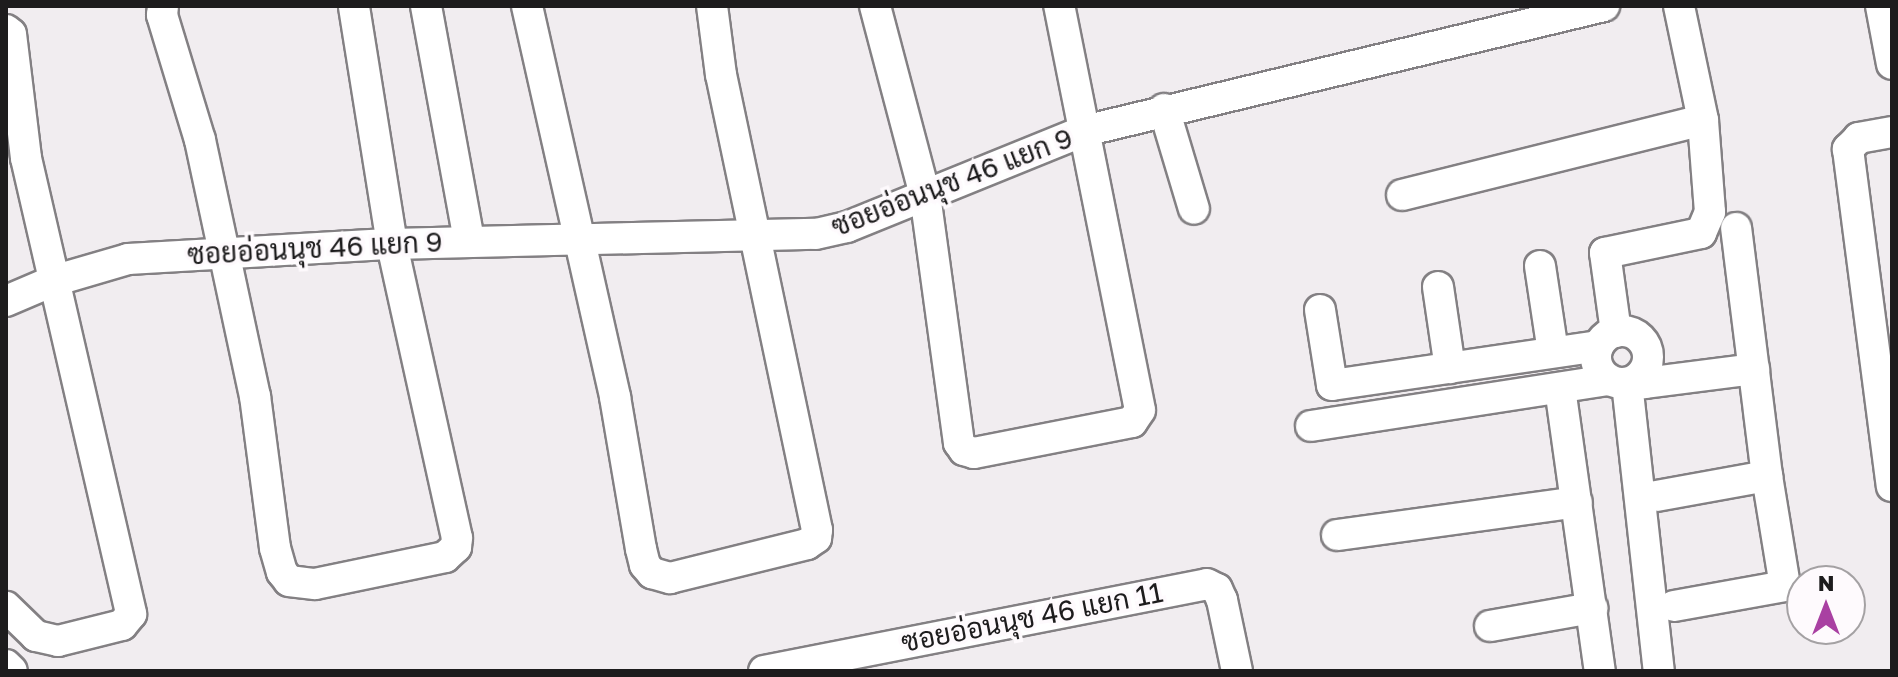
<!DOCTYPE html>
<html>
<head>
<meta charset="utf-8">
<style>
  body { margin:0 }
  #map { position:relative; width:1898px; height:677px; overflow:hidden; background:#f1edf0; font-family:"Golos Text",Sarabun,sans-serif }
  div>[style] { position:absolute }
  .roads { filter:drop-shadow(2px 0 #838083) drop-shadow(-2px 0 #838083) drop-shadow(0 2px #838083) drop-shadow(0 -2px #838083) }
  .minor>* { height:30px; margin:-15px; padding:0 15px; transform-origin:15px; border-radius:15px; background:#fff }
  .minor>.ring { margin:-15px; padding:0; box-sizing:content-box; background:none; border:30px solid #fff; border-radius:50% }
  span { translate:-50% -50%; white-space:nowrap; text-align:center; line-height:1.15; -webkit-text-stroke:7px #fefafd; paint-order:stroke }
  .street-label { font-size:28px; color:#1d1c1d }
  .frame { position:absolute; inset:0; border:8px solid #1d1c1d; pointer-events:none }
  .north { position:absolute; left:1786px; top:565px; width:80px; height:80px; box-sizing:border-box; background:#fefafd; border:2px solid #a4a1a3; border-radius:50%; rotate:0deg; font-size:22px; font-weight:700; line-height:32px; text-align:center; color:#1d1c1d }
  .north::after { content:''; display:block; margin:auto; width:28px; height:36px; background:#a940a2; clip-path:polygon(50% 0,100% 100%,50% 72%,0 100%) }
</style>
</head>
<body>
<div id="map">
  <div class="roads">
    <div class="minor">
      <div style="left:163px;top:6px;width:9px;rotate:96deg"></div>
      <div style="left:162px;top:15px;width:131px;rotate:73.1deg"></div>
      <div style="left:200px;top:140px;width:262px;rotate:77.9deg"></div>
      <div style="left:255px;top:396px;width:153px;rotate:82.5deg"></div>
      <div style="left:275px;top:548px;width:25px;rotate:74deg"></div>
      <div style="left:282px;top:572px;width:11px;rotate:52deg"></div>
      <div style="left:289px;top:581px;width:26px;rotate:7deg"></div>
      <div style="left:315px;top:584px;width:133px;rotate:-11.7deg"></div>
      <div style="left:445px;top:557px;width:15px;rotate:-42deg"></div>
      <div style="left:456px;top:547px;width:9px;rotate:-84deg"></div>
      <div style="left:457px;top:538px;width:301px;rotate:-102.5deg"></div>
      <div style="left:392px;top:244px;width:241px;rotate:-99.1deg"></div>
      <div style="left:426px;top:6px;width:239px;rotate:79.6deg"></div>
      <div style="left:527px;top:6px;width:401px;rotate:77.3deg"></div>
      <div style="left:615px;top:397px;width:154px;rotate:80.3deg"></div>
      <div style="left:641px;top:549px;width:16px;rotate:76deg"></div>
      <div style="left:645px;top:565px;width:11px;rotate:49deg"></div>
      <div style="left:652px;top:573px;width:19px;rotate:16deg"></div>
      <div style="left:670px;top:578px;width:141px;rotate:-13.9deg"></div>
      <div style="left:807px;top:544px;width:11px;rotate:-34deg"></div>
      <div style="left:816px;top:538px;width:8px;rotate:-83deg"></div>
      <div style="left:817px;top:530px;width:465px;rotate:-101.9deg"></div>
      <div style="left:721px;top:75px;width:70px;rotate:-97.4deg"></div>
      <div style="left:875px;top:6px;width:196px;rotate:75.2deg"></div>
      <div style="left:925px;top:195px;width:250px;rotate:82.2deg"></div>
      <div style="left:959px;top:443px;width:9px;rotate:54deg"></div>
      <div style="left:964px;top:450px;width:10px;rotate:17deg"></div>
      <div style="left:974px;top:453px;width:161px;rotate:-11.1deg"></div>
      <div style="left:1132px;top:422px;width:14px;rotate:-56deg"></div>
      <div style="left:1140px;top:410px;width:412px;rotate:-101.3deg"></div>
      <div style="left:1881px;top:6px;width:59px;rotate:79.3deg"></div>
      <div style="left:6px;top:30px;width:6px;rotate:39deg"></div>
      <div style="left:11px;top:34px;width:125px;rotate:83.1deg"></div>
      <div style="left:26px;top:158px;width:468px;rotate:77deg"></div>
      <div style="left:131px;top:614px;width:14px;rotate:129deg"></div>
      <div style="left:122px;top:625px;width:66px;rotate:166deg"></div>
      <div style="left:58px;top:641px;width:23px;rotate:-167deg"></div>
      <div style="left:36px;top:636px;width:42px;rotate:-136deg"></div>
      <div style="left:1164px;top:109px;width:104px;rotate:73.3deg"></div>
      <div style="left:1892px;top:132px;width:34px;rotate:170deg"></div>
      <div style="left:1859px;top:138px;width:16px;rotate:135deg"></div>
      <div style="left:1848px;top:149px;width:340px;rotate:82.6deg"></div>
      <div style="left:1402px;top:195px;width:310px;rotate:-14deg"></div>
      <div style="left:1540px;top:266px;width:87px;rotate:81.4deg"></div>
      <div style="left:1438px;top:287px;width:82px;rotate:81.6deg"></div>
      <div style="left:6px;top:301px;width:51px;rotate:-23.1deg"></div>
      <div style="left:53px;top:281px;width:78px;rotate:-16.3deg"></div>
      <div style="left:128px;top:259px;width:264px;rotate:-3.3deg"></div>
      <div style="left:392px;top:244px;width:424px;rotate:-1.4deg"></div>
      <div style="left:816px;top:234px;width:32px;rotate:-13deg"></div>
      <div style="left:847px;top:227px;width:256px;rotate:-22.1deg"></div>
      <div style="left:1084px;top:131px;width:535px;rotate:-13.52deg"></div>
      <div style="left:1320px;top:310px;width:76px;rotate:80.9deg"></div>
      <div style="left:1332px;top:385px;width:269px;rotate:-8.3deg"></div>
      <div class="ring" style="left:1596px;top:331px;width:22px;height:22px"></div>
      <div style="left:1616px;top:332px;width:80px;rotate:-97.9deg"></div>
      <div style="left:1605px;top:253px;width:98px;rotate:-11.8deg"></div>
      <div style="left:1701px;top:233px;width:23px;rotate:-67deg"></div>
      <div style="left:1710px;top:212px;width:92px;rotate:-94.4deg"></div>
      <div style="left:1703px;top:120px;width:116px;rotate:-101.9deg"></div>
      <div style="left:1637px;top:379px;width:9px;rotate:27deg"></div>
      <div style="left:1645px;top:383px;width:110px;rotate:-7.3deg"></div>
      <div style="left:1627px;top:383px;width:290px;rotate:83.7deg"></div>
      <div style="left:1560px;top:388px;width:286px;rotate:82deg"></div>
      <div style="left:1311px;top:426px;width:302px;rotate:-8.8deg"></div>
      <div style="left:1656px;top:496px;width:113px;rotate:-10.2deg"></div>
      <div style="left:1337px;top:535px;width:242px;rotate:-7.8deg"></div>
      <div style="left:1674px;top:606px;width:113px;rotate:-10.2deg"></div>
      <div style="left:1785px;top:586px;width:111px;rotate:-99.3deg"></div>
      <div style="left:1767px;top:476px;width:250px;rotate:-97.1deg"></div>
      <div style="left:1490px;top:626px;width:104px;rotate:-10deg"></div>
      <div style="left:6px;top:665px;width:8px;rotate:45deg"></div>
      <div style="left:764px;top:671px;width:451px;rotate:-11.1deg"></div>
      <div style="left:1207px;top:584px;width:11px;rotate:27deg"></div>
      <div style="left:1217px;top:589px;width:12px;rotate:66deg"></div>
      <div style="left:1222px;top:600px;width:73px;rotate:78.1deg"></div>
    </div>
  </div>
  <div class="street-label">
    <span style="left:952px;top:182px;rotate:-21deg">ซอยอ่อนนุช 46 แยก 9</span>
    <span style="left:315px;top:248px;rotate:-3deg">ซอยอ่อนนุช 46 แยก 9</span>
    <span style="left:1032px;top:617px;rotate:-11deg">ซอยอ่อนนุช 46 แยก 11</span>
  </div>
  <div class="frame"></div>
  <div class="north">N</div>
</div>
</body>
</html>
